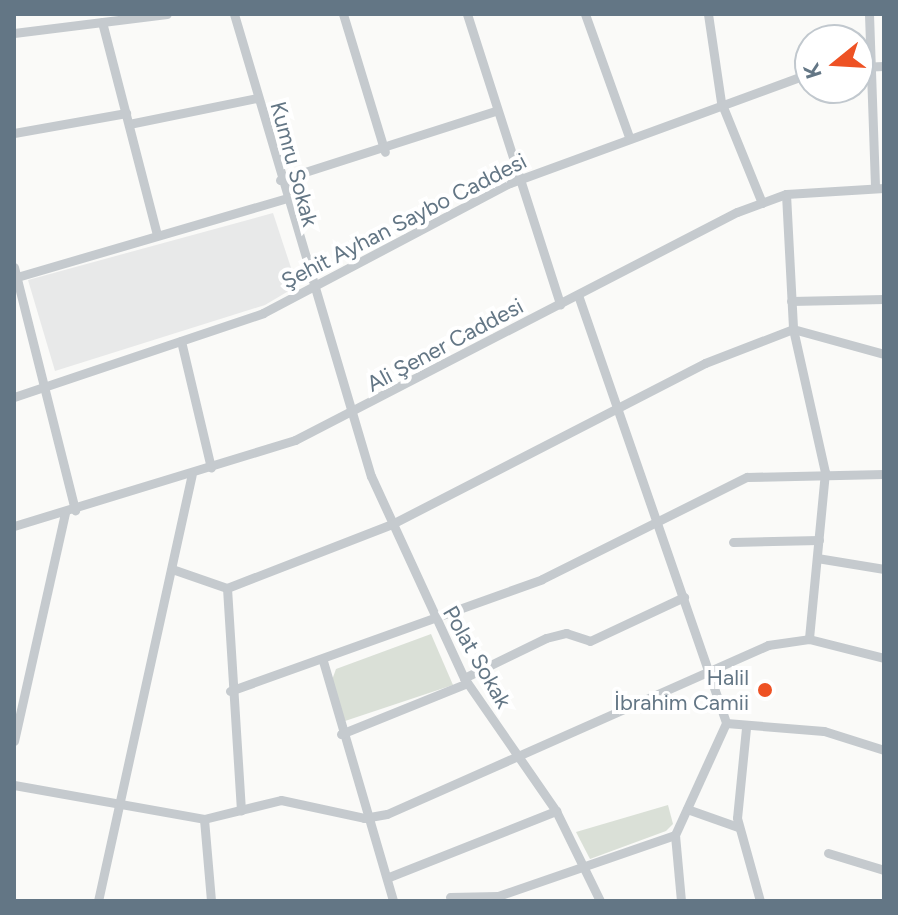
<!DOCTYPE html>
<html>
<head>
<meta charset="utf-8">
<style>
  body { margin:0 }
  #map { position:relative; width:898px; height:915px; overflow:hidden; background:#fafaf8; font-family:Figtree,sans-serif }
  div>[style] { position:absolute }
  .built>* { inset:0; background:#e8e9e9 }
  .green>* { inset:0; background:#dae0d7 }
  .minor>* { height:9px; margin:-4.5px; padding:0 4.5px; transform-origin:4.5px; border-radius:4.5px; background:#c5cace }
  .dots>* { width:22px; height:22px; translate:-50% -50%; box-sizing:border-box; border:4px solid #fff; border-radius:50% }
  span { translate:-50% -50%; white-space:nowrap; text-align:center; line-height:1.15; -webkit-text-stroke:8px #fff; paint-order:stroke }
  .street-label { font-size:22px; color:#637685 }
  .poi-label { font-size:22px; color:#637685 }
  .right { translate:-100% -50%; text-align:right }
  .frame { position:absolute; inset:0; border:16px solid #637685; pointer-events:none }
  .north { position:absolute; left:794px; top:24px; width:80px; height:80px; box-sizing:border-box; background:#fff; border:2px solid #c1c8ce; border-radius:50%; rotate:252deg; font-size:22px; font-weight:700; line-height:32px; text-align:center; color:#637685 }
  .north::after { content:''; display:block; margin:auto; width:28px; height:36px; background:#ee5224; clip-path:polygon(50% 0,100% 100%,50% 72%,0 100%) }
</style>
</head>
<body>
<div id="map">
  <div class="built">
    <div style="clip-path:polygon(273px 213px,297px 286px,265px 305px,55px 371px,28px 280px)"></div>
  </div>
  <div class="green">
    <div style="clip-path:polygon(431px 634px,453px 685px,345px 721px,332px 680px,336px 669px)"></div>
    <div style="clip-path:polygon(668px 805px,673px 824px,666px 831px,590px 859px,576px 832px)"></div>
  </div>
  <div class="minor">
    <div style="left:234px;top:14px;width:482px;rotate:73.5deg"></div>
    <div style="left:371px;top:476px;width:222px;rotate:65.3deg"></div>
    <div style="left:464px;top:678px;width:162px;rotate:55.3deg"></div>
    <div style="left:556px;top:811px;width:100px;rotate:63.9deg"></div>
    <div style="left:343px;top:14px;width:144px;rotate:73.1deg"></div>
    <div style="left:467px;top:14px;width:305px;rotate:72.2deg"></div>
    <div style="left:585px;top:14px;width:131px;rotate:70.3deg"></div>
    <div style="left:708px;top:14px;width:89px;rotate:81.6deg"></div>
    <div style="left:721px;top:102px;width:109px;rotate:67.9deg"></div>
    <div style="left:869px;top:14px;width:174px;rotate:88deg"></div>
    <div style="left:102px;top:22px;width:219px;rotate:75.5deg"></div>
    <div style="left:14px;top:33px;width:154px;rotate:-7.1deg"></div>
    <div style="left:858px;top:67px;width:26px;rotate:-2deg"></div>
    <div style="left:129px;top:124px;width:131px;rotate:-11.5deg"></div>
    <div style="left:14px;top:133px;width:114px;rotate:-10.1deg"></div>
    <div style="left:280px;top:180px;width:226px;rotate:-17.8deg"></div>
    <div style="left:786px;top:194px;width:135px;rotate:87deg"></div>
    <div style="left:793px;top:329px;width:147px;rotate:77.4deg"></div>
    <div style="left:825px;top:472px;width:168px;rotate:95.5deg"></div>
    <div style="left:14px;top:267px;width:251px;rotate:75.9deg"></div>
    <div style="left:17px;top:277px;width:278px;rotate:-16.3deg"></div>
    <div style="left:578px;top:295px;width:453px;rotate:70.9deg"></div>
    <div style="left:726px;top:723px;width:123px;rotate:114.5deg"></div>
    <div style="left:675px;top:835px;width:66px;rotate:84.8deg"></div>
    <div style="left:791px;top:301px;width:93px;rotate:-1.2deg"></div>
    <div style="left:181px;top:341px;width:130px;rotate:76.7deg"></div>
    <div style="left:14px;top:397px;width:263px;rotate:-18.6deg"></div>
    <div style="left:263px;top:313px;width:279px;rotate:-27.8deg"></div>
    <div style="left:510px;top:183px;width:320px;rotate:-20.1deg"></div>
    <div style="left:14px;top:526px;width:294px;rotate:-17deg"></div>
    <div style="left:295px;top:440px;width:497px;rotate:-27.3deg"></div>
    <div style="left:737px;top:212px;width:52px;rotate:-20.2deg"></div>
    <div style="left:786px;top:194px;width:98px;rotate:-3.5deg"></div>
    <div style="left:733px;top:542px;width:86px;rotate:-1.3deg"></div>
    <div style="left:817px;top:558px;width:68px;rotate:9.3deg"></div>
    <div style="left:172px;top:569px;width:58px;rotate:19.1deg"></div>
    <div style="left:227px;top:588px;width:177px;rotate:-21.2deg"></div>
    <div style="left:392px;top:524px;width:352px;rotate:-27.2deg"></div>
    <div style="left:705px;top:363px;width:94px;rotate:-21.1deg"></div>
    <div style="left:793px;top:329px;width:94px;rotate:15.4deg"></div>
    <div style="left:227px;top:588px;width:223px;rotate:86.4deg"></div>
    <div style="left:323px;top:661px;width:250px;rotate:73.7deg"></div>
    <div style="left:464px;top:678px;width:91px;rotate:-26deg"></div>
    <div style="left:546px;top:638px;width:21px;rotate:-14deg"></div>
    <div style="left:566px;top:633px;width:25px;rotate:18deg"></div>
    <div style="left:590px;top:641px;width:104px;rotate:-25.1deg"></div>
    <div style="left:230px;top:691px;width:331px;rotate:-19.7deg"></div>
    <div style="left:542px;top:579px;width:229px;rotate:-26.5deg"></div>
    <div style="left:747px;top:477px;width:137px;rotate:-1.3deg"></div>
    <div style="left:726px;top:723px;width:98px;rotate:4.7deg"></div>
    <div style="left:824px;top:731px;width:63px;rotate:17.6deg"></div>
    <div style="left:746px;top:728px;width:90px;rotate:95.7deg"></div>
    <div style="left:737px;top:818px;width:86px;rotate:74.5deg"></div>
    <div style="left:341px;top:734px;width:136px;rotate:-22deg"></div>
    <div style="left:14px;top:741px;width:235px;rotate:-77.4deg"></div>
    <div style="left:14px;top:785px;width:193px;rotate:10.1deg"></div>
    <div style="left:204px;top:819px;width:79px;rotate:-13.9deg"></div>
    <div style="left:281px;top:800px;width:85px;rotate:12.2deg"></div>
    <div style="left:364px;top:818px;width:23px;rotate:-10deg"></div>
    <div style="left:387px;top:814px;width:417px;rotate:-23.9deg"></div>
    <div style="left:768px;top:645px;width:41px;rotate:-8.3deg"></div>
    <div style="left:809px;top:639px;width:77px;rotate:14.2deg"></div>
    <div style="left:687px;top:809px;width:54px;rotate:19.4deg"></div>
    <div style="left:204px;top:819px;width:82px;rotate:85.1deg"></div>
    <div style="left:828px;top:853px;width:59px;rotate:16.9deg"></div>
    <div style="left:389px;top:877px;width:180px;rotate:-21.6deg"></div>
    <div style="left:450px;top:897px;width:48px;rotate:-1.2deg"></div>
    <div style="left:498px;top:896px;width:187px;rotate:-19deg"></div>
    <div style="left:98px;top:901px;width:436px;rotate:-77.6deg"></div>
  </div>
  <div class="dots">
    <div style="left:765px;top:690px;background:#ee5224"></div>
  </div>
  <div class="street-label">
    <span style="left:294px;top:164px;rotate:75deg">Kumru Sokak</span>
    <span style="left:404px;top:221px;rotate:-27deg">Şehit Ayhan Saybo Caddesi</span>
    <span style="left:445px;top:345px;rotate:-28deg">Ali Şener Caddesi</span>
    <span style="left:477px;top:657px;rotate:60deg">Polat Sokak</span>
  </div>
  <div class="poi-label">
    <span class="right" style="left:749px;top:690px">Halil<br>İbrahim Camii</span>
  </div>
  <div class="frame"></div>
  <div class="north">K</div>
</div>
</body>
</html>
